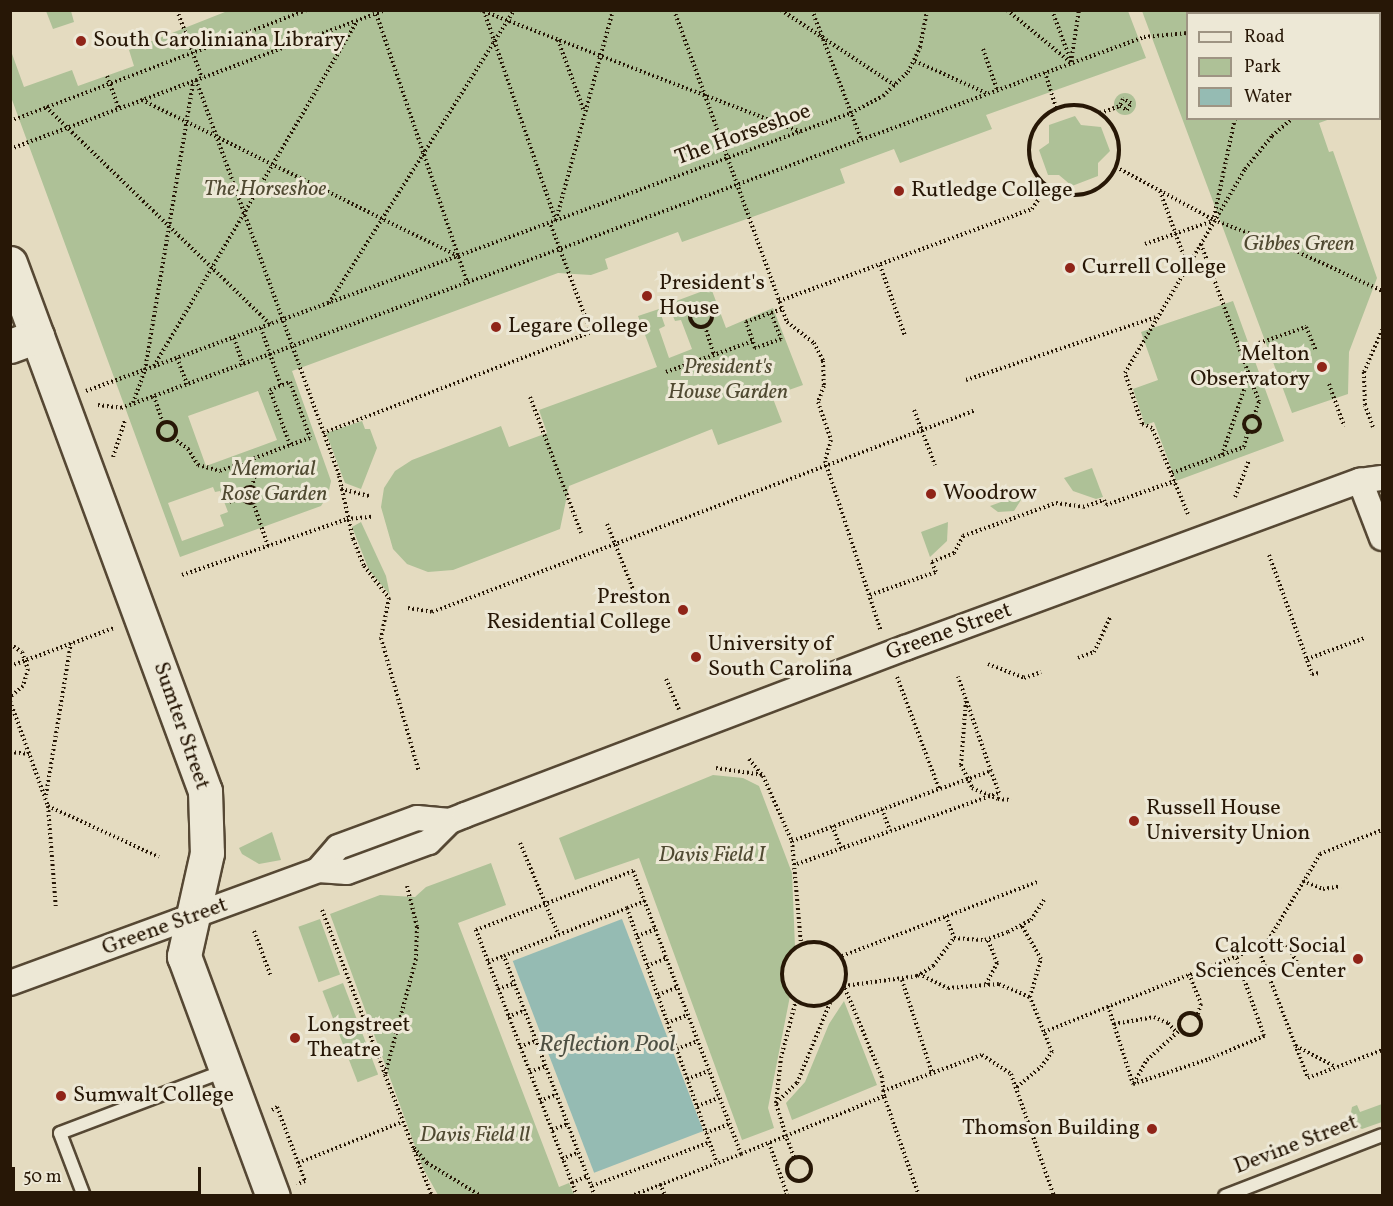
<!DOCTYPE html>
<html>
<head>
<meta charset="utf-8">
<style>
  body { margin:0 }
  #map { position:relative; width:1393px; height:1206px; overflow:hidden; background:#e4dbc0; font-family:Vollkorn,serif }
  div>[style] { position:absolute }
  .green>* { inset:0; background:#aec197; transform-origin:0 0 }
  .round { border-radius:50% }
  .water>* { inset:0; background:#95bbb3; transform-origin:0 0 }
  .path>* { height:4px; margin-top:-2px; transform-origin:0; background:repeating-linear-gradient(90deg,#271706 0 1.5px,transparent 0 4.5px) }
  .path>.ring { margin:-2px; padding:0; box-sizing:content-box; background:none; border:4px solid #271706; border-radius:50% }
  .roads { filter:drop-shadow(2px 0 #564834) drop-shadow(-2px 0 #564834) drop-shadow(0 2px #564834) drop-shadow(0 -2px #564834) }
  .lane>* { height:12px; margin:-6px; padding:0 6px; transform-origin:6px; border-radius:6px; background:#ede8d6 }
  .street>* { height:24px; margin:-12px; padding:0 12px; transform-origin:12px; border-radius:12px; background:#ede8d6 }
  .secondary>* { height:33px; margin:-16.5px; padding:0 16.5px; transform-origin:16.5px; border-radius:16.5px; background:#ede8d6 }
  .path-bridge>* { height:4px; margin-top:-2px; transform-origin:0; background:repeating-linear-gradient(90deg,#271706 0 1.5px,transparent 0 4.5px) }
  .dots>* { width:16px; height:16px; translate:-50% -50%; box-sizing:border-box; border:3px solid #ede8d6; border-radius:50% }
  span { translate:-50% -50%; white-space:nowrap; text-align:center; line-height:1.15; -webkit-text-stroke:6px #ede8d6; paint-order:stroke }
  .poi-label { font-size:22px; color:#271706 }
  .left { translate:0 -50%; text-align:left }
  .right { translate:-100% -50%; text-align:right }
  .street-label { font-size:22px; color:#271706 }
  .park-label { font-size:22px; color:#504a32; font-style:italic }
  .water-label { font-size:24px; color:#4e5043; font-style:italic }
  .frame { position:absolute; inset:0; border:12px solid #271706; pointer-events:none }
  .legend { position:absolute; left:1186px; top:12px; width:195px; height:108px; box-sizing:border-box; background:#ede8d6; border:2px solid #9e9483; margin:0; padding:8px 10px; list-style:none; font-size:18px; color:#271706 }
  .legend li { display:flex; align-items:center; gap:12px; height:30px }
  .legend b { width:30px; border:2px solid #9e9483 }
  .scale { position:absolute; left:12px; top:1167px; width:189px; height:27px; box-sizing:border-box; border:3px solid #271706; border-top:0; padding-left:8px; font-size:18px; line-height:21px; white-space:nowrap; color:#271706; -webkit-text-stroke:4px #ede8d6; paint-order:stroke }
</style>
</head>
<body>
<div id="map">
  <div class="green">
    <div style="clip-path:polygon(evenodd,230px 10px,1128px 11px,1146px 58px,986px 115px,992px 129px,900px 163px,894px 149px,840px 169px,845px 183px,755px 216px,682px 242px,678px 232px,605px 259px,608px 269px,591px 275px,558px 273px,292px 371px,331px 481px,328px 495px,321px 506px,180px 557px,11px 97px,11px 51px,24px 87px,72px 70px,78px 86px,134px 66px,129px 50px,230px 10px,258px 391px,277px 440px,206px 466px,188px 416px,258px 391px,230px 10px,213px 487px,215px 492px,220px 491px,228px 512px,220px 515px,224px 526px,182px 541px,168px 503px,213px 487px)"></div>
    <div style="clip-path:polygon(46px 11px,71px 11px,74px 22px,53px 29px)"></div>
    <div style="clip-path:polygon(1142px 11px,1382px 11px,1380px 99px,1380px 14px,1188px 14px,1188px 118px,1330px 119px,1319px 123px,1329px 152px,1333px 151px,1377px 278px,1349px 352px,1348px 394px,1292px 413px)"></div>
    <div class="round" style="left:1114px;top:93px;width:22px;height:22px"></div>
    <div style="clip-path:polygon(1075px 116px,1081px 125px,1101px 127px,1110px 151px,1098px 163px,1098px 176px,1072px 186px,1059px 175px,1048px 175px,1039px 150px,1049px 143px,1049px 125px)"></div>
    <div style="clip-path:polygon(711px 288px,726px 328px,773px 308px,803px 385px,772px 396px,782px 422px,718px 445px,712px 429px,569px 486px,560px 529px,453px 570px,428px 572px,407px 564px,393px 549px,381px 507px,384px 488px,395px 471px,412px 460px,501px 426px,509px 447px,547px 433px,539px 410px,657px 367px,638px 316px,659px 309px,665px 326px,659px 329px,669px 358px,692px 349px,681px 320px,675px 321px,668px 304px)"></div>
    <div style="clip-path:polygon(1233px 301px,1284px 441px,1176px 481px,1154px 422px,1145px 425px,1133px 389px,1158px 380px,1141px 332px)"></div>
    <div style="clip-path:polygon(362px 421px,365px 429px,370px 429px,377px 448px,361px 489px,345px 483px,326px 433px)"></div>
    <div style="clip-path:polygon(1092px 468px,1103px 497px,1096px 499px,1073px 491px,1064px 478px)"></div>
    <div style="clip-path:polygon(1007px 487px,1011px 497px,1021px 494px,1021px 500px,1014px 511px,998px 512px,990px 506px,1001px 502px,997px 491px)"></div>
    <div style="clip-path:polygon(361px 522px,386px 576px,390px 595px,369px 570px,352px 527px)"></div>
    <div style="clip-path:polygon(948px 522px,947px 541px,930px 557px,921px 532px)"></div>
    <div style="clip-path:polygon(713px 775px,743px 778px,759px 786px,792px 873px,795px 947px,783px 965px,784px 986px,790px 996px,768px 1108px,774px 1128px,742px 1140px,639px 858px,575px 880px,559px 838px)"></div>
    <div style="clip-path:polygon(272px 832px,281px 860px,259px 864px,242px 854px,239px 848px)"></div>
    <div style="clip-path:polygon(491px 863px,506px 905px,458px 923px,559px 1187px,569px 1183px,574px 1195px,438px 1195px,423px 1168px,330px 914px,380px 895px,415px 897px,426px 887px)"></div>
    <div style="left:320px;top:919px;width:59px;height:23px;rotate:70deg"></div>
    <div style="left:343px;top:983px;width:98px;height:22px;rotate:69deg"></div>
    <div style="clip-path:polygon(844px 1001px,877px 1085px,792px 1120px,786px 1103px,805px 1082px,829px 1024px)"></div>
    <div style="clip-path:polygon(1382px 1104px,1382px 1122px,1362px 1129px,1349px 1123px,1352px 1107px,1357px 1105px,1360px 1112px)"></div>
  </div>
  <div class="water">
    <div style="left:622px;top:919px;width:227px;height:117px;rotate:69deg"></div>
  </div>
  <div class="path">
    <div style="left:177px;top:10px;width:72px;rotate:69.8deg"></div>
    <div style="left:375px;top:10px;width:287px;rotate:71.3deg"></div>
    <div style="left:480px;top:10px;width:343px;rotate:20.8deg"></div>
    <div style="left:674px;top:10px;width:332px;rotate:70.1deg"></div>
    <div style="left:787px;top:322px;width:34px;rotate:38deg"></div>
    <div style="left:814px;top:343px;width:20px;rotate:63deg"></div>
    <div style="left:823px;top:361px;width:25px;rotate:88deg"></div>
    <div style="left:824px;top:386px;width:17px;rotate:111deg"></div>
    <div style="left:818px;top:402px;width:40px;rotate:71.1deg"></div>
    <div style="left:831px;top:440px;width:22px;rotate:106deg"></div>
    <div style="left:825px;top:461px;width:179px;rotate:71.8deg"></div>
    <div style="left:781px;top:10px;width:138px;rotate:33.5deg"></div>
    <div style="left:812px;top:10px;width:138px;rotate:69.2deg"></div>
    <div style="left:1007px;top:10px;width:82px;rotate:39.5deg"></div>
    <div style="left:1052px;top:10px;width:55px;rotate:69.9deg"></div>
    <div style="left:1190px;top:10px;width:4px;rotate:76deg"></div>
    <div style="left:1320px;top:10px;width:4px;rotate:76deg"></div>
    <div style="left:484px;top:11px;width:222px;rotate:71.1deg"></div>
    <div style="left:1261px;top:14px;width:4px;rotate:-90deg"></div>
    <div style="left:1273px;top:14px;width:7px;rotate:-34deg"></div>
    <div style="left:558px;top:40px;width:76px;rotate:69.9deg"></div>
    <div style="left:983px;top:49px;width:43px;rotate:71.1deg"></div>
    <div style="left:915px;top:61px;width:78px;rotate:24.3deg"></div>
    <div style="left:1071px;top:62px;width:53px;rotate:-81.3deg"></div>
    <div style="left:1045px;top:72px;width:38px;rotate:73deg"></div>
    <div style="left:107px;top:76px;width:35px;rotate:70deg"></div>
    <div style="left:196px;top:80px;width:421px;rotate:70.1deg"></div>
    <div style="left:339px;top:476px;width:65px;rotate:77.5deg"></div>
    <div style="left:353px;top:539px;width:29px;rotate:68deg"></div>
    <div style="left:364px;top:566px;width:41px;rotate:52deg"></div>
    <div style="left:389px;top:598px;width:41px;rotate:101.3deg"></div>
    <div style="left:381px;top:638px;width:139px;rotate:74.2deg"></div>
    <div style="left:1380px;top:80px;width:2px;rotate:-27deg"></div>
    <div style="left:142px;top:100px;width:352px;rotate:26.3deg"></div>
    <div class="ring" style="left:1029px;top:105px;width:86px;height:86px"></div>
    <div style="left:46px;top:107px;width:312px;rotate:44.1deg"></div>
    <div style="left:1100px;top:113px;width:21px;rotate:-19deg"></div>
    <div style="left:1120px;top:106px;width:8px;rotate:30deg"></div>
    <div style="left:1127px;top:110px;width:8px;rotate:-60deg"></div>
    <div style="left:1131px;top:103px;width:9px;rotate:-153deg"></div>
    <div style="left:1123px;top:99px;width:8px;rotate:113deg"></div>
    <div style="left:10px;top:121px;width:317px;rotate:-20.5deg"></div>
    <div style="left:10px;top:149px;width:400px;rotate:-20.3deg"></div>
    <div style="left:1116px;top:167px;width:111px;rotate:28.4deg"></div>
    <div style="left:1214px;top:220px;width:90px;rotate:20.9deg"></div>
    <div style="left:1298px;top:252px;width:93px;rotate:24.9deg"></div>
    <div style="left:1160px;top:191px;width:79px;rotate:70deg"></div>
    <div style="left:1214px;top:217px;width:101px;rotate:-78deg"></div>
    <div style="left:556px;top:220px;width:218px;rotate:-74.8deg"></div>
    <div style="left:1145px;top:244px;width:72px;rotate:-18.7deg"></div>
    <div style="left:1201px;top:244px;width:168px;rotate:69.8deg"></div>
    <div style="left:1259px;top:402px;width:15px;rotate:110deg"></div>
    <div style="left:880px;top:265px;width:75px;rotate:70.6deg"></div>
    <div style="left:779px;top:301px;width:269px;rotate:-20deg"></div>
    <div style="left:1032px;top:209px;width:27px;rotate:-56deg"></div>
    <div style="left:329px;top:303px;width:347px;rotate:-57.7deg"></div>
    <div class="ring" style="left:690px;top:305px;width:18px;height:18px"></div>
    <div style="left:771px;top:313px;width:28px;rotate:69deg"></div>
    <div style="left:781px;top:339px;width:28px;rotate:161deg"></div>
    <div style="left:755px;top:348px;width:28px;rotate:-109deg"></div>
    <div style="left:746px;top:322px;width:38px;rotate:-20deg"></div>
    <div style="left:705px;top:326px;width:30px;rotate:73deg"></div>
    <div style="left:261px;top:328px;width:61px;rotate:71deg"></div>
    <div style="left:234px;top:338px;width:28px;rotate:71deg"></div>
    <div style="left:1259px;top:343px;width:50px;rotate:-18.8deg"></div>
    <div style="left:1306px;top:327px;width:25px;rotate:67deg"></div>
    <div style="left:177px;top:358px;width:28px;rotate:69deg"></div>
    <div style="left:154px;top:366px;width:400px;rotate:-59.5deg"></div>
    <div style="left:666px;top:372px;width:92px;rotate:-19.6deg"></div>
    <div style="left:966px;top:380px;width:201px;rotate:-18.3deg"></div>
    <div style="left:290px;top:382px;width:59px;rotate:70.3deg"></div>
    <div style="left:310px;top:438px;width:21px;rotate:161deg"></div>
    <div style="left:290px;top:445px;width:59px;rotate:-110deg"></div>
    <div style="left:270px;top:390px;width:22px;rotate:-22deg"></div>
    <div style="left:1329px;top:384px;width:45px;rotate:70.3deg"></div>
    <div style="left:86px;top:391px;width:814px;rotate:-19.97deg"></div>
    <div style="left:851px;top:113px;width:36px;rotate:-28deg"></div>
    <div style="left:883px;top:96px;width:35px;rotate:-44deg"></div>
    <div style="left:908px;top:72px;width:28px;rotate:-64deg"></div>
    <div style="left:920px;top:47px;width:38px;rotate:-79deg"></div>
    <div style="left:154px;top:396px;width:28px;rotate:72deg"></div>
    <div style="left:530px;top:397px;width:145px;rotate:69.4deg"></div>
    <div style="left:133px;top:403px;width:35px;rotate:-70deg"></div>
    <div style="left:145px;top:370px;width:292px;rotate:-80.5deg"></div>
    <div style="left:98px;top:405px;width:23px;rotate:7deg"></div>
    <div style="left:121px;top:408px;width:1088px;rotate:-19.93deg"></div>
    <div style="left:1144px;top:37px;width:44px;rotate:-5.2deg"></div>
    <div style="left:914px;top:410px;width:59px;rotate:69.1deg"></div>
    <div class="ring" style="left:1244px;top:416px;width:12px;height:12px"></div>
    <div class="ring" style="left:158px;top:422px;width:14px;height:14px"></div>
    <div style="left:1373px;top:427px;width:23px;rotate:-110deg"></div>
    <div style="left:1365px;top:405px;width:33px;rotate:-92deg"></div>
    <div style="left:1364px;top:372px;width:46px;rotate:-66.8deg"></div>
    <div style="left:323px;top:433px;width:286px;rotate:-20.6deg"></div>
    <div style="left:591px;top:332px;width:116px;rotate:-110.6deg"></div>
    <div style="left:173px;top:438px;width:19px;rotate:36deg"></div>
    <div style="left:188px;top:449px;width:19px;rotate:58deg"></div>
    <div style="left:198px;top:465px;width:23px;rotate:15deg"></div>
    <div style="left:220px;top:471px;width:75px;rotate:-20.4deg"></div>
    <div style="left:1222px;top:455px;width:84px;rotate:-71.4deg"></div>
    <div style="left:113px;top:457px;width:38px;rotate:-72deg"></div>
    <div style="left:246px;top:461px;width:11px;rotate:56deg"></div>
    <div style="left:252px;top:470px;width:11px;rotate:10deg"></div>
    <div style="left:1172px;top:473px;width:77px;rotate:-19.9deg"></div>
    <div style="left:1244px;top:447px;width:16px;rotate:-76deg"></div>
    <div style="left:252px;top:487px;width:16px;rotate:-76deg"></div>
    <div class="ring" style="left:242px;top:487px;width:12px;height:12px"></div>
    <div style="left:341px;top:489px;width:30px;rotate:14deg"></div>
    <div style="left:1235px;top:497px;width:39px;rotate:-69deg"></div>
    <div style="left:229px;top:502px;width:15px;rotate:-20deg"></div>
    <div style="left:253px;top:502px;width:46px;rotate:71.2deg"></div>
    <div style="left:1188px;top:514px;width:93px;rotate:-112.7deg"></div>
    <div style="left:1152px;top:428px;width:11px;rotate:-158deg"></div>
    <div style="left:1142px;top:424px;width:54px;rotate:-108.4deg"></div>
    <div style="left:1125px;top:373px;width:237px;rotate:-59.5deg"></div>
    <div style="left:1245px;top:169px;width:43px;rotate:-50.7deg"></div>
    <div style="left:1272px;top:136px;width:28px;rotate:-41deg"></div>
    <div style="left:607px;top:524px;width:75px;rotate:68.2deg"></div>
    <div style="left:1269px;top:555px;width:127px;rotate:70.1deg"></div>
    <div style="left:1312px;top:674px;width:8px;rotate:-7deg"></div>
    <div style="left:182px;top:575px;width:174px;rotate:-18.7deg"></div>
    <div style="left:347px;top:519px;width:25px;rotate:-5deg"></div>
    <div style="left:870px;top:595px;width:70px;rotate:-19.2deg"></div>
    <div style="left:936px;top:572px;width:11px;rotate:-112deg"></div>
    <div style="left:932px;top:562px;width:24px;rotate:-22deg"></div>
    <div style="left:954px;top:553px;width:19px;rotate:-62deg"></div>
    <div style="left:963px;top:536px;width:99px;rotate:-19.5deg"></div>
    <div style="left:1056px;top:503px;width:27px;rotate:8deg"></div>
    <div style="left:1083px;top:507px;width:22px;rotate:-18deg"></div>
    <div style="left:1104px;top:500px;width:5px;rotate:68deg"></div>
    <div style="left:1106px;top:505px;width:73px;rotate:-19.2deg"></div>
    <div style="left:408px;top:608px;width:24px;rotate:9deg"></div>
    <div style="left:432px;top:612px;width:580px;rotate:-20.37deg"></div>
    <div style="left:10px;top:644px;width:14px;rotate:34deg"></div>
    <div style="left:22px;top:652px;width:18px;rotate:71deg"></div>
    <div style="left:28px;top:669px;width:18px;rotate:106deg"></div>
    <div style="left:23px;top:686px;width:17px;rotate:140deg"></div>
    <div style="left:1078px;top:658px;width:17px;rotate:-21deg"></div>
    <div style="left:1094px;top:652px;width:38px;rotate:-65deg"></div>
    <div style="left:1307px;top:659px;width:62px;rotate:-19.9deg"></div>
    <div style="left:988px;top:664px;width:39px;rotate:21deg"></div>
    <div style="left:1024px;top:678px;width:18px;rotate:-19deg"></div>
    <div style="left:10px;top:666px;width:111px;rotate:-20.1deg"></div>
    <div style="left:897px;top:677px;width:120px;rotate:69.4deg"></div>
    <div style="left:666px;top:679px;width:33px;rotate:67deg"></div>
    <div style="left:10px;top:701px;width:112px;rotate:70.1deg"></div>
    <div style="left:48px;top:806px;width:103px;rotate:85.6deg"></div>
    <div style="left:10px;top:752px;width:20px;rotate:6deg"></div>
    <div style="left:749px;top:759px;width:22px;rotate:51deg"></div>
    <div style="left:763px;top:776px;width:71px;rotate:66deg"></div>
    <div style="left:792px;top:841px;width:103px;rotate:85deg"></div>
    <div style="left:961px;top:765px;width:65px;rotate:-85.6deg"></div>
    <div style="left:716px;top:768px;width:48px;rotate:8.5deg"></div>
    <div style="left:46px;top:795px;width:154px;rotate:-80.7deg"></div>
    <div style="left:48px;top:806px;width:122px;rotate:24.7deg"></div>
    <div style="left:882px;top:809px;width:23px;rotate:70deg"></div>
    <div style="left:832px;top:826px;width:24px;rotate:68deg"></div>
    <div style="left:792px;top:841px;width:211px;rotate:-19.4deg"></div>
    <div style="left:991px;top:771px;width:100px;rotate:-109.3deg"></div>
    <div style="left:520px;top:843px;width:99px;rotate:67.3deg"></div>
    <div style="left:797px;top:864px;width:214px;rotate:-19.4deg"></div>
    <div style="left:999px;top:793px;width:23px;rotate:-110deg"></div>
    <div style="left:1303px;top:881px;width:22px;rotate:22deg"></div>
    <div style="left:1323px;top:889px;width:18px;rotate:-9deg"></div>
    <div style="left:407px;top:886px;width:42px;rotate:76.3deg"></div>
    <div style="left:417px;top:927px;width:32px;rotate:92deg"></div>
    <div style="left:416px;top:959px;width:120px;rotate:105deg"></div>
    <div style="left:385px;top:1075px;width:130px;rotate:68.8deg"></div>
    <div style="left:627px;top:908px;width:19px;rotate:-21deg"></div>
    <div style="left:322px;top:910px;width:176px;rotate:69deg"></div>
    <div style="left:946px;top:916px;width:23px;rotate:70deg"></div>
    <div style="left:254px;top:931px;width:49px;rotate:69.7deg"></div>
    <div style="left:637px;top:936px;width:20px;rotate:-20deg"></div>
    <div class="ring" style="left:782px;top:942px;width:60px;height:60px"></div>
    <div style="left:1266px;top:944px;width:105px;rotate:-59deg"></div>
    <div style="left:1320px;top:854px;width:66px;rotate:-21.2deg"></div>
    <div style="left:1258px;top:948px;width:139px;rotate:69deg"></div>
    <div style="left:1308px;top:1078px;width:79px;rotate:-20.7deg"></div>
    <div style="left:842px;top:956px;width:209px;rotate:-20.8deg"></div>
    <div style="left:488px;top:962px;width:17px;rotate:-21deg"></div>
    <div style="left:647px;top:966px;width:22px;rotate:-22deg"></div>
    <div style="left:919px;top:974px;width:32px;rotate:26deg"></div>
    <div style="left:948px;top:988px;width:51px;rotate:-4.5deg"></div>
    <div style="left:999px;top:984px;width:34px;rotate:23deg"></div>
    <div style="left:1189px;top:974px;width:32px;rotate:68deg"></div>
    <div style="left:1201px;top:1004px;width:13px;rotate:108deg"></div>
    <div style="left:902px;top:980px;width:98px;rotate:72.1deg"></div>
    <div style="left:986px;top:984px;width:24px;rotate:-62deg"></div>
    <div style="left:997px;top:963px;width:26px;rotate:-111deg"></div>
    <div style="left:498px;top:989px;width:18px;rotate:-19deg"></div>
    <div style="left:658px;top:995px;width:22px;rotate:-22deg"></div>
    <div style="left:1108px;top:1006px;width:82px;rotate:72.2deg"></div>
    <div style="left:1133px;top:1084px;width:80px;rotate:-18.2deg"></div>
    <div style="left:1209px;top:1059px;width:60px;rotate:-22.7deg"></div>
    <div style="left:1264px;top:1036px;width:85px;rotate:-109.3deg"></div>
    <div class="ring" style="left:1179px;top:1013px;width:18px;height:18px"></div>
    <div style="left:508px;top:1017px;width:18px;rotate:-22deg"></div>
    <div style="left:667px;top:1023px;width:22px;rotate:-21deg"></div>
    <div style="left:1114px;top:1024px;width:41px;rotate:-9.9deg"></div>
    <div style="left:1154px;top:1017px;width:15px;rotate:23deg"></div>
    <div style="left:1168px;top:1023px;width:13px;rotate:48deg"></div>
    <div style="left:1044px;top:1032px;width:238px;rotate:-21.5deg"></div>
    <div style="left:1265px;top:945px;width:22px"></div>
    <div style="left:1287px;top:945px;width:30px;rotate:60deg"></div>
    <div style="left:1296px;top:1046px;width:45px;rotate:27.7deg"></div>
    <div style="left:520px;top:1047px;width:18px;rotate:-22deg"></div>
    <div style="left:677px;top:1049px;width:22px;rotate:-21deg"></div>
    <div style="left:530px;top:1072px;width:17px;rotate:-21deg"></div>
    <div style="left:687px;top:1079px;width:23px;rotate:-20deg"></div>
    <div style="left:1134px;top:1083px;width:26px;rotate:-61deg"></div>
    <div style="left:1147px;top:1060px;width:45px;rotate:-42.3deg"></div>
    <div style="left:1017px;top:1087px;width:31px;rotate:-40deg"></div>
    <div style="left:1041px;top:1067px;width:19px;rotate:-54deg"></div>
    <div style="left:1052px;top:1052px;width:59px;rotate:-111.8deg"></div>
    <div style="left:1030px;top:997px;width:40px;rotate:-74deg"></div>
    <div style="left:1041px;top:959px;width:39px;rotate:-120deg"></div>
    <div style="left:883px;top:1091px;width:105px;rotate:-20deg"></div>
    <div style="left:982px;top:1055px;width:35px;rotate:33deg"></div>
    <div style="left:1011px;top:1074px;width:129px;rotate:70.6deg"></div>
    <div style="left:540px;top:1101px;width:18px;rotate:-22deg"></div>
    <div style="left:776px;top:1103px;width:29px;rotate:-44deg"></div>
    <div style="left:797px;top:1083px;width:87px;rotate:-67.6deg"></div>
    <div style="left:697px;top:1106px;width:23px;rotate:-20deg"></div>
    <div style="left:272px;top:1110px;width:6px;rotate:-31deg"></div>
    <div style="left:277px;top:1107px;width:79px;rotate:69.3deg"></div>
    <div style="left:305px;top:1181px;width:9px;rotate:159deg"></div>
    <div style="left:552px;top:1130px;width:17px;rotate:-21deg"></div>
    <div style="left:706px;top:1133px;width:25px;rotate:-21deg"></div>
    <div style="left:769px;top:1143px;width:54px;rotate:70.6deg"></div>
    <div style="left:787px;top:1194px;width:3px;rotate:135deg"></div>
    <div style="left:414px;top:1148px;width:20px;rotate:49deg"></div>
    <div style="left:427px;top:1163px;width:63px;rotate:31.4deg"></div>
    <div style="left:741px;top:1154px;width:48px;rotate:-21.8deg"></div>
    <div style="left:786px;top:1136px;width:34px;rotate:-107deg"></div>
    <div style="left:776px;top:1103px;width:45px;rotate:-83.7deg"></div>
    <div style="left:781px;top:1058px;width:60px;rotate:-75.5deg"></div>
    <div class="ring" style="left:787px;top:1157px;width:20px;height:20px"></div>
    <div style="left:794px;top:1157px;width:22px;rotate:-111deg"></div>
    <div style="left:786px;top:1136px;width:106px;rotate:-22.2deg"></div>
    <div style="left:562px;top:1159px;width:18px;rotate:-22deg"></div>
    <div style="left:298px;top:1163px;width:112px;rotate:-21.5deg"></div>
    <div style="left:572px;top:1183px;width:17px;rotate:-24deg"></div>
    <div style="left:660px;top:1184px;width:13px;rotate:67deg"></div>
    <div style="left:592px;top:1186px;width:126px;rotate:-20.4deg"></div>
    <div style="left:577px;top:1196px;width:285px;rotate:-110.8deg"></div>
    <div style="left:476px;top:930px;width:168px;rotate:-20.6deg"></div>
    <div style="left:633px;top:871px;width:303px;rotate:69.1deg"></div>
    <div style="left:741px;top:1154px;width:118px;rotate:159.1deg"></div>
    <div style="left:595px;top:1196px;width:257px;rotate:-110.8deg"></div>
    <div style="left:504px;top:956px;width:132px;rotate:-21.3deg"></div>
    <div style="left:627px;top:908px;width:270px;rotate:70.6deg"></div>
    <div style="left:919px;top:1196px;width:106px;rotate:-109.3deg"></div>
    <div style="left:884px;top:1096px;width:19px;rotate:-96deg"></div>
    <div style="left:882px;top:1077px;width:99px;rotate:-112.7deg"></div>
    <div style="left:844px;top:986px;width:74px;rotate:-7.8deg"></div>
    <div style="left:917px;top:976px;width:19px;rotate:-32deg"></div>
    <div style="left:933px;top:966px;width:35px;rotate:-53deg"></div>
    <div style="left:954px;top:938px;width:31px;rotate:4deg"></div>
    <div style="left:985px;top:940px;width:24px;rotate:-19deg"></div>
    <div style="left:1008px;top:932px;width:26px;rotate:-28deg"></div>
    <div style="left:1031px;top:920px;width:24px;rotate:-57deg"></div>
  </div>
  <div class="roads">
    <div class="lane">
      <div style="left:84px;top:1196px;width:67px;rotate:-110.9deg"></div>
      <div style="left:60px;top:1133px;width:175px;rotate:-20.7deg"></div>
      <div style="left:1225px;top:1196px;width:168px;rotate:-21.2deg"></div>
    </div>
    <div class="street">
      <div style="left:1360px;top:481px;width:61px;rotate:68.9deg"></div>
      <div style="left:318px;top:870px;width:30px;rotate:-49deg"></div>
      <div style="left:338px;top:847px;width:84px;rotate:-20.2deg"></div>
      <div style="left:417px;top:818px;width:33px;rotate:5deg"></div>
      <div style="left:10px;top:983px;width:328px;rotate:-20.1deg"></div>
      <div style="left:318px;top:870px;width:29px;rotate:4deg"></div>
      <div style="left:347px;top:872px;width:87px;rotate:-20.1deg"></div>
      <div style="left:429px;top:842px;width:30px;rotate:-45deg"></div>
      <div style="left:450px;top:821px;width:16px;rotate:-22deg"></div>
      <div style="left:465px;top:815px;width:471px;rotate:-20.8deg"></div>
      <div style="left:905px;top:648px;width:485px;rotate:-20.2deg"></div>
      <div style="left:1360px;top:481px;width:22px;rotate:-8deg"></div>
    </div>
    <div class="secondary">
      <div style="left:10px;top:263px;width:563px;rotate:69.73deg"></div>
      <div style="left:205px;top:791px;width:62px;rotate:88.2deg"></div>
      <div style="left:207px;top:853px;width:106px;rotate:102.6deg"></div>
      <div style="left:184px;top:956px;width:256px;rotate:69.7deg"></div>
      <div style="left:10px;top:346px;width:29px;rotate:-20deg"></div>
    </div>
  </div>
  <div class="path-bridge">
    <div style="left:961px;top:765px;width:25px;rotate:64deg"></div>
    <div style="left:972px;top:788px;width:28px;rotate:23deg"></div>
    <div style="left:998px;top:799px;width:13px;rotate:4deg"></div>
  </div>
  <div class="dots">
    <div style="left:81px;top:41px;background:#8f2418"></div>
    <div style="left:899px;top:191px;background:#8f2418"></div>
    <div style="left:1070px;top:268px;background:#8f2418"></div>
    <div style="left:647px;top:296px;background:#8f2418"></div>
    <div style="left:496px;top:327px;background:#8f2418"></div>
    <div style="left:1322px;top:367px;background:#8f2418"></div>
    <div style="left:931px;top:494px;background:#8f2418"></div>
    <div style="left:683px;top:610px;background:#8f2418"></div>
    <div style="left:696px;top:657px;background:#8f2418"></div>
    <div style="left:1134px;top:821px;background:#8f2418"></div>
    <div style="left:1358px;top:959px;background:#8f2418"></div>
    <div style="left:295px;top:1038px;background:#8f2418"></div>
    <div style="left:61px;top:1096px;background:#8f2418"></div>
    <div style="left:1152px;top:1129px;background:#8f2418"></div>
  </div>
  <div class="poi-label">
    <span class="left" style="left:93px;top:41px">South Caroliniana Library</span>
    <span class="left" style="left:911px;top:191px">Rutledge College</span>
    <span class="left" style="left:1082px;top:268px">Currell College</span>
    <span class="left" style="left:659px;top:296px">President's<br>House</span>
    <span class="left" style="left:508px;top:327px">Legare College</span>
    <span class="right" style="left:1310px;top:367px">Melton<br>Observatory</span>
    <span class="left" style="left:943px;top:494px">Woodrow</span>
    <span class="right" style="left:671px;top:610px">Preston<br>Residential College</span>
    <span class="left" style="left:708px;top:657px">University of<br>South Carolina</span>
    <span class="left" style="left:1146px;top:821px">Russell House<br>University Union</span>
    <span class="right" style="left:1346px;top:959px">Calcott Social<br>Sciences Center</span>
    <span class="left" style="left:307px;top:1038px">Longstreet<br>Theatre</span>
    <span class="left" style="left:73px;top:1096px">Sumwalt College</span>
    <span class="right" style="left:1140px;top:1129px">Thomson Building</span>
  </div>
  <div class="street-label">
    <span style="left:743px;top:135px;rotate:-20deg">The Horseshoe</span>
    <span style="left:949px;top:632px;rotate:-20deg">Greene Street</span>
    <span style="left:181px;top:726px;rotate:71deg">Sumter Street</span>
    <span style="left:165px;top:927px;rotate:-20deg">Greene Street</span>
    <span style="left:1296px;top:1145px;rotate:-21deg">Devine Street</span>
  </div>
  <div class="park-label">
    <span style="left:265px;top:190px">The Horseshoe</span>
    <span style="left:1299px;top:245px">Gibbes Green</span>
    <span style="left:728px;top:380px">President's<br>House Garden</span>
    <span style="left:274px;top:482px">Memorial<br>Rose Garden</span>
    <span style="left:712px;top:856px">Davis Field I</span>
    <span style="left:475px;top:1136px">Davis Field ll</span>
  </div>
  <div class="water-label">
    <span style="left:607px;top:1046px">Reflection Pool</span>
  </div>
  <div class="frame"></div>
  <ul class="legend">
  <li><b style="height:8px;background:#ede8d6"></b>Road</li>
  <li><b style="height:16px;background:#aec197"></b>Park</li>
  <li><b style="height:16px;background:#95bbb3"></b>Water</li>
  </ul>
  <div class="scale">50 m</div>
</div>
</body>
</html>
